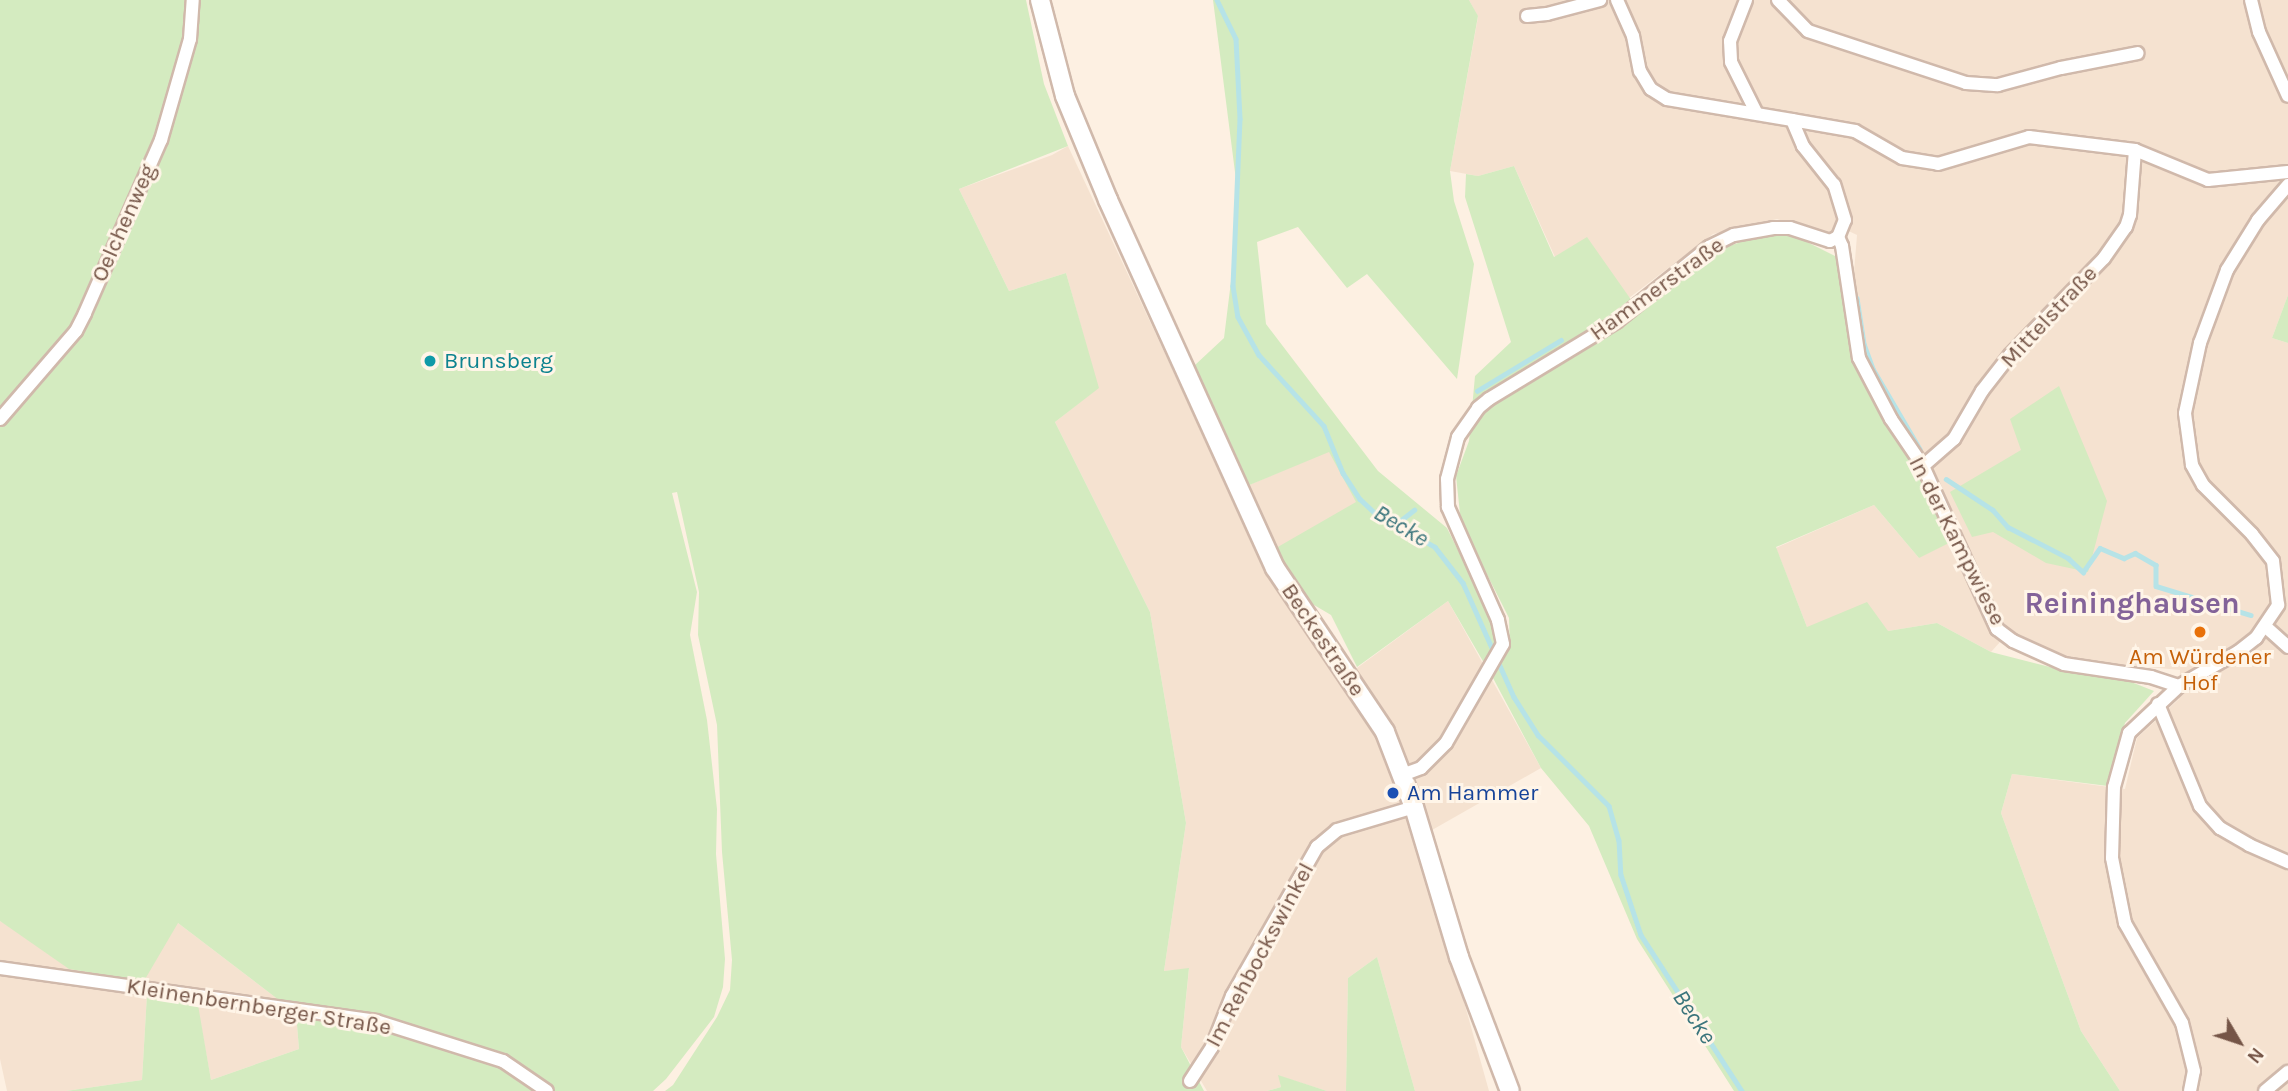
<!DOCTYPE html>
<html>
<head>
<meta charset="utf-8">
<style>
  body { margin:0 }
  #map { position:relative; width:2288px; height:1091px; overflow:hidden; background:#fdf0e2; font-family:Karla,sans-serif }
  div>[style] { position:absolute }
  .residential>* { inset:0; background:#f5e2d0 }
  .green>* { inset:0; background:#d4ebc0 }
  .stream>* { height:4.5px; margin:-2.25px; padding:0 2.25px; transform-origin:2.25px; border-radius:2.25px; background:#b6e3e7 }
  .roads { filter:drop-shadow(2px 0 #d0b9ab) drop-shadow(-2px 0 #d0b9ab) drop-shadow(0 2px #d0b9ab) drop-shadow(0 -2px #d0b9ab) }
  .street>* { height:12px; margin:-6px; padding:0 6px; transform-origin:6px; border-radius:6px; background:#fff }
  .secondary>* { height:18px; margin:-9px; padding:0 9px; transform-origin:9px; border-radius:9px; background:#fff }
  .dots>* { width:19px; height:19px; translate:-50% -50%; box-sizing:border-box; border:4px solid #fff5e8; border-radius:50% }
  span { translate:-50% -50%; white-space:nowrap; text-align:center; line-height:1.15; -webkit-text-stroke:6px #fff5e8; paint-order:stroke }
  .street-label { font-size:23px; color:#755547 }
  .culture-label { font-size:23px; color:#0d838f }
  .left { translate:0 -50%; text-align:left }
  .food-label { font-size:23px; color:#c56008 }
  .transit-label { font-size:23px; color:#164399 }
  .water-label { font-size:24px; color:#3b757c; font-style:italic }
  .district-label { font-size:30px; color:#836399; font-weight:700 }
  .north { position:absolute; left:2204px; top:1007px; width:70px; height:70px; -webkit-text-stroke:5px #fff5e8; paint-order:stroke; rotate:129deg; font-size:19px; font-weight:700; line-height:28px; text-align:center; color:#755547 }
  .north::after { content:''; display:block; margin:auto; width:24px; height:32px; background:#755547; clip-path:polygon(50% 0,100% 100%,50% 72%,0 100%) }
</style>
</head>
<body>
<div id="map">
  <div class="residential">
    <div style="clip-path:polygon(1469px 0,2288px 0,2288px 295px,2272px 338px,2288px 343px,2288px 1091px,2120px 1091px,2081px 1031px,2001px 813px,2012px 774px,2125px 789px,2137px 738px,2179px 699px,2180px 670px,2062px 659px,2009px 632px,1991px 652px,1937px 623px,1888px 631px,1807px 627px,1776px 548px,1874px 505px,1919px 558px,1859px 358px,1851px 310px,1857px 235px,1836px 225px,1831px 232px,1822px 235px,1777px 219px,1713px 234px,1629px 298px,1587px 238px,1555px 257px,1514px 166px,1478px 176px,1450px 171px,1478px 17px)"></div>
    <div style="clip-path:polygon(1068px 146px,1230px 493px,1329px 451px,1357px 503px,1263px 557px,1342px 679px,1448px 601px,1541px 768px,1418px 838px,1489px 1091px,1415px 1091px,1377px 957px,1348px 978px,1346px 1091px,1327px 1091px,1279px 1076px,1281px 1087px,1267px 1091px,1207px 1091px,1181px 1047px,1189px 969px,1164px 971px,1186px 823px,1150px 612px,1055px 422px,1098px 388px,1066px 273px,1009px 291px,959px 189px,1052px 155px)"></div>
    <div style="clip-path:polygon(0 921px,8px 925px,178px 923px,296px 1013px,299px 1049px,211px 1080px,195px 993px,147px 994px,142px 1080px,66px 1091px,7px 1091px,0 1059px)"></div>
  </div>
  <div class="green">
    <div style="clip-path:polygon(0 0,191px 0,192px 11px,159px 138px,83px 313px,0 417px)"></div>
    <div style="clip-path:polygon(195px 0,1026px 0,1044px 84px,1068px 146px,959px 189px,1009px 291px,1066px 273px,1099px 388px,1055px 422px,1150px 612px,1186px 823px,1164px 971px,1189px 968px,1181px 1047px,1204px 1091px,665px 1091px,673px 1085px,717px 1017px,730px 990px,732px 960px,722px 852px,717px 725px,698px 635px,699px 592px,677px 492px,672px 493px,697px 592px,690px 635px,707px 720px,717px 809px,716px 854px,725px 959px,723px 987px,714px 1017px,666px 1079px,653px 1091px,555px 1091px,504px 1057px,288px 1007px,178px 923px,144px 981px,69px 969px,0 921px,0 422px,77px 332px,162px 140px)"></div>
    <div style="clip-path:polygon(1213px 0,1469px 0,1478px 16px,1450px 171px,1454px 201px,1474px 264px,1457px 379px,1367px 274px,1347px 288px,1298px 227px,1257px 242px,1266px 324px,1378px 471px,1447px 528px,1491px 617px,1497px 641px,1484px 663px,1448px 601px,1357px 667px,1331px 615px,1309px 602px,1276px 548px,1356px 502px,1329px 452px,1247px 486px,1195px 365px,1224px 338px,1235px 249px,1236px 180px)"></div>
    <div style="clip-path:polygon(1514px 166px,1554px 257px,1587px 237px,1639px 311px,1716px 251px,1757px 236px,1793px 235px,1835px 256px,1851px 310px,1859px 358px,1959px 538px,1919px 558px,1874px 505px,1776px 547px,1807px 627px,1867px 602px,1888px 631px,1937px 623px,1991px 652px,2058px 669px,2121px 678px,2154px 691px,2125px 723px,2108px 786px,2012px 774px,2001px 813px,2081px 1031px,2120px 1091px,1734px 1091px,1637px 939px,1589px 826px,1541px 768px,1493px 678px,1510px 648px,1509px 618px,1461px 523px,1456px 476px,1469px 441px,1475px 376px,1511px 342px,1465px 197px,1466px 174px,1478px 176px)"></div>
    <div style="clip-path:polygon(2288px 295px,2288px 343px,2272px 338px)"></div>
    <div style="clip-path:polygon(2059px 386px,2107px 501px,2088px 572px,2046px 563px,1993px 532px,1972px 537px,1950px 492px,2021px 450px,2010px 419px)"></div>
    <div style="clip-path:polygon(1377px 957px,1415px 1091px,1346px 1091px,1348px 978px)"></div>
    <div style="clip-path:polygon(147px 994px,197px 999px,211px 1080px,299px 1049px,296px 1013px,375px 1025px,500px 1065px,540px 1091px,66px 1091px,142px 1080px)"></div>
    <div style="clip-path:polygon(1278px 1075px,1327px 1091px,1267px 1091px,1281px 1087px)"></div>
  </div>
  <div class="stream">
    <div style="left:1217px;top:0;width:43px;rotate:64deg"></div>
    <div style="left:1236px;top:39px;width:80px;rotate:87.1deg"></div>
    <div style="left:1240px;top:119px;width:167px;rotate:92.4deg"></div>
    <div style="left:1233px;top:286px;width:31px;rotate:81deg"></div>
    <div style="left:1238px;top:317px;width:43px;rotate:61.1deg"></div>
    <div style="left:1259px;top:355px;width:96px;rotate:47.5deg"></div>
    <div style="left:1324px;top:426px;width:51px;rotate:68deg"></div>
    <div style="left:1343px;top:473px;width:31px;rotate:57deg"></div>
    <div style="left:1360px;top:499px;width:21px;rotate:43deg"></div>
    <div style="left:1375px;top:513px;width:69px;rotate:29.5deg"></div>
    <div style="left:1435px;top:547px;width:46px;rotate:52.1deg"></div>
    <div style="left:1463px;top:583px;width:125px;rotate:65.9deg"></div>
    <div style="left:1514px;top:697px;width:45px;rotate:57.7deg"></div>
    <div style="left:1538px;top:735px;width:100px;rotate:45deg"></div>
    <div style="left:1609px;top:806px;width:35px;rotate:74deg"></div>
    <div style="left:1619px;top:840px;width:35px;rotate:87deg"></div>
    <div style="left:1621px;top:875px;width:63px;rotate:71.6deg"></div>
    <div style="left:1641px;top:935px;width:186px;rotate:57.1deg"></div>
    <div style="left:1857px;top:298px;width:47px;rotate:81.3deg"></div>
    <div style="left:1864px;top:344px;width:27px;rotate:70deg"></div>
    <div style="left:1873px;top:369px;width:93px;rotate:59.6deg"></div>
    <div style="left:1477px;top:391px;width:98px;rotate:-31.3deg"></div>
    <div style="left:1946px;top:479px;width:56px;rotate:33.4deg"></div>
    <div style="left:1993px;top:510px;width:23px;rotate:49deg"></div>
    <div style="left:2008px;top:527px;width:68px;rotate:27.3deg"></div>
    <div style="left:2068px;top:558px;width:21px;rotate:43deg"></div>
    <div style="left:2083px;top:572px;width:29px;rotate:-55deg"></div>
    <div style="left:2100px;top:548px;width:26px;rotate:23deg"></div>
    <div style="left:2124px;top:558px;width:12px;rotate:-24deg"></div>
    <div style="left:2135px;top:553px;width:24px;rotate:30deg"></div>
    <div style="left:2156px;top:565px;width:21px;rotate:90deg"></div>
    <div style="left:2156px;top:586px;width:99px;rotate:17deg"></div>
    <div style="left:1396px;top:524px;width:23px;rotate:-38deg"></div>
  </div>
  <div class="roads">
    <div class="street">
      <div style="left:1617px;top:0;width:39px;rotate:66deg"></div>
      <div style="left:1633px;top:36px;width:36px;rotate:79deg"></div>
      <div style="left:1640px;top:71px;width:21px;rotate:59deg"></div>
      <div style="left:1651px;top:89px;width:19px;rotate:32deg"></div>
      <div style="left:1667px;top:99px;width:127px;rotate:9.5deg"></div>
      <div style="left:1746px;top:0;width:44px;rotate:111.3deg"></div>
      <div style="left:1730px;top:41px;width:21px;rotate:87deg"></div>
      <div style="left:1731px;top:62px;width:56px;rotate:63.4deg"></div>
      <div style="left:1778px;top:0;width:43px;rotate:45.9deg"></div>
      <div style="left:1808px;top:31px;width:166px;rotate:18.2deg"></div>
      <div style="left:1966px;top:83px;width:32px;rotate:4deg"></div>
      <div style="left:1998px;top:85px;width:65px;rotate:-15.1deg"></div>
      <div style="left:2061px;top:68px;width:78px;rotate:-11deg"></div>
      <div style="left:2251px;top:0;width:33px;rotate:76deg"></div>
      <div style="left:2259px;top:32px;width:70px;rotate:65.6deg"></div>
      <div style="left:1527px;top:16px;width:20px;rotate:-6deg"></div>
      <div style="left:1547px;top:14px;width:55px;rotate:-14.8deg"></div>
      <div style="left:1838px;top:237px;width:10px;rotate:66deg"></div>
      <div style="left:1842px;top:246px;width:113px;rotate:81.4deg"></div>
      <div style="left:1859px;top:358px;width:69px;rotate:62.3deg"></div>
      <div style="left:1891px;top:419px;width:57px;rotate:55.8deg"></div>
      <div style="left:1923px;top:466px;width:179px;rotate:65.6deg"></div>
      <div style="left:1997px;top:629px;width:20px;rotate:37deg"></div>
      <div style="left:2013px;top:641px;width:56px;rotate:24.3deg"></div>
      <div style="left:2064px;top:664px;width:88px;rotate:8.5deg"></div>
      <div style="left:2151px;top:677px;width:29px;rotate:18deg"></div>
      <div style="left:0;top:419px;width:116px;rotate:-49.2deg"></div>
      <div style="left:76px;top:331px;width:20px;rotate:-63deg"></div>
      <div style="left:85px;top:313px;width:189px;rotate:-66.3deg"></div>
      <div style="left:161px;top:140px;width:105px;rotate:-74deg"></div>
      <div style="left:190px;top:39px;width:39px;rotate:-86deg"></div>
      <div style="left:1923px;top:466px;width:41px;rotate:-41.1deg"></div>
      <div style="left:1954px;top:439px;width:56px;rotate:-59.7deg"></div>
      <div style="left:1982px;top:391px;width:46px;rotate:-52.1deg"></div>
      <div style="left:2010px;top:355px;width:135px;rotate:-45.9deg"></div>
      <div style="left:2104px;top:258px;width:38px;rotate:-55deg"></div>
      <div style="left:2126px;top:227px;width:13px;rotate:-72deg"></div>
      <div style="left:2130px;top:215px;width:65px;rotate:-85.6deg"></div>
      <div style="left:2266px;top:627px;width:30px;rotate:42deg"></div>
      <div style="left:2158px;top:704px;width:110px;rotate:67.6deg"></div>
      <div style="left:2200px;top:806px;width:30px;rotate:48deg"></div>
      <div style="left:2220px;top:828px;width:34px;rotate:30deg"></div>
      <div style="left:2249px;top:845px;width:43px;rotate:23.6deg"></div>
      <div style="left:1402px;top:775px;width:20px;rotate:-20deg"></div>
      <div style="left:1421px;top:768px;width:35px;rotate:-45deg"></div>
      <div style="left:1446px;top:743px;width:114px;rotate:-60.1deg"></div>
      <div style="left:1503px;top:644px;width:25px;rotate:-102deg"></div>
      <div style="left:1498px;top:620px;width:124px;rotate:-113.9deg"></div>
      <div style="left:1448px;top:507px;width:28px;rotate:-92deg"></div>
      <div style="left:1447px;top:479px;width:43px;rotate:-75.3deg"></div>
      <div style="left:1458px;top:437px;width:35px;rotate:-55deg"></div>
      <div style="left:1478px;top:408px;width:14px;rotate:-39deg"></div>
      <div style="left:1489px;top:399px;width:149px;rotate:-31.2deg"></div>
      <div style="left:1616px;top:322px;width:119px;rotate:-38.9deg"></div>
      <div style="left:1709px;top:247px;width:28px;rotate:-26deg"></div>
      <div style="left:1734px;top:235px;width:40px;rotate:-10deg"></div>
      <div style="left:1773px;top:228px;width:17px"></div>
      <div style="left:1790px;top:228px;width:42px;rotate:18deg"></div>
      <div style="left:1830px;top:241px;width:9px;rotate:-27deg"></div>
      <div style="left:1838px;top:237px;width:18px;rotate:-68deg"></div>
      <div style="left:1845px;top:220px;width:37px;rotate:-107deg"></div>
      <div style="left:1834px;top:185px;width:50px;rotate:-128.5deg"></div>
      <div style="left:1803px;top:146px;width:28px;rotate:-113deg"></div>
      <div style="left:1792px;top:120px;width:64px;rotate:9.9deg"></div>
      <div style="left:1855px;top:131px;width:54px;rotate:29.9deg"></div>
      <div style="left:1902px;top:158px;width:36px;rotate:9deg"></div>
      <div style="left:1938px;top:164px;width:95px;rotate:-16.5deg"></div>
      <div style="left:2029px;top:137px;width:107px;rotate:7deg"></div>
      <div style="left:2135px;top:150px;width:79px;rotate:22.3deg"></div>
      <div style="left:2208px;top:180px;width:80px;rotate:-5.7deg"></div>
      <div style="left:0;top:968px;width:380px;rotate:8deg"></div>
      <div style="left:376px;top:1021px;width:133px;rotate:17.5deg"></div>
      <div style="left:503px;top:1061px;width:53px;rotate:34.3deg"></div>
      <div style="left:1190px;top:1081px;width:40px;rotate:-57.1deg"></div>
      <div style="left:1212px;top:1047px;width:55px;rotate:-68.6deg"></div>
      <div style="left:1232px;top:996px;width:172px;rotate:-60.3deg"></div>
      <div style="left:1317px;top:847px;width:26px;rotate:-40deg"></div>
      <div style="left:1337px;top:830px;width:80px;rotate:-16.6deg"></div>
      <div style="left:2190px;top:1091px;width:20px;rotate:-79deg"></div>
      <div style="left:2194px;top:1071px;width:49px;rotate:-104deg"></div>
      <div style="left:2182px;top:1023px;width:115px;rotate:-119.7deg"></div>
      <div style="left:2125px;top:923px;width:66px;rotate:-101.3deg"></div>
      <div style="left:2112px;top:858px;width:71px;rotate:-88.4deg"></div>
      <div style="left:2114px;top:787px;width:56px;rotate:-74.5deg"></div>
      <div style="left:2129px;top:733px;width:69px;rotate:-43.2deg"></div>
      <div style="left:2179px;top:686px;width:68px;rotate:-30deg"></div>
      <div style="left:2238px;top:652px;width:23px;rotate:-38deg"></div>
      <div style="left:2256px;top:638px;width:40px;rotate:-56deg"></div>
      <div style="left:2278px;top:605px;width:44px;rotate:-96.5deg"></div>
      <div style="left:2273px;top:561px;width:34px;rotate:-128deg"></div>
      <div style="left:2252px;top:534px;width:69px;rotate:-135deg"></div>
      <div style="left:2203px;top:485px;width:23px;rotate:-119deg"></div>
      <div style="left:2192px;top:465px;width:52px;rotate:-97.7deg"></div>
      <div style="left:2185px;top:413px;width:72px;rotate:-77.9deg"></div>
      <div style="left:2200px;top:343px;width:78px;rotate:-69.7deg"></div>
      <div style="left:2227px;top:270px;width:59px;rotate:-58.2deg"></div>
      <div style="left:2258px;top:220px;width:46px;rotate:-49.4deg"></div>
      <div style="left:2265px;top:1091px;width:30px;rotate:-40deg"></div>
    </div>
    <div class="secondary">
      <div style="left:1040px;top:0;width:99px;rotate:75.4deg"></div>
      <div style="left:1065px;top:96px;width:113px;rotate:67.5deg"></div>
      <div style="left:1108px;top:200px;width:404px;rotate:65.6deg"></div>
      <div style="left:1275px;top:568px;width:197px;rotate:56.1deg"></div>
      <div style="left:1385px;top:732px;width:80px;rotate:68.9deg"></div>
      <div style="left:1414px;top:807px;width:157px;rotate:73.3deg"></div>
      <div style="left:1459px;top:957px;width:143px;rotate:69.2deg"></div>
    </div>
  </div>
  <div class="dots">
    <div style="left:430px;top:361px;background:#0f9aa8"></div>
    <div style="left:2200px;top:632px;background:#e8710a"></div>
    <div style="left:1393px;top:793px;background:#1a4fb4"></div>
  </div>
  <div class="street-label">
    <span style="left:124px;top:223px;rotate:-66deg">Oelchenweg</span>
    <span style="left:1657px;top:289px;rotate:-36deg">Hammerstraße</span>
    <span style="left:2049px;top:317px;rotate:-47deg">Mittelstraße</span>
    <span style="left:1957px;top:541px;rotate:63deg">In der Kampwiese</span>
    <span style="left:1323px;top:640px;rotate:56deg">Beckestraße</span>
    <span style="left:1260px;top:955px;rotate:-62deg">Im Rehbockswinkel</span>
    <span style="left:259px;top:1007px;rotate:9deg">Kleinenbernberger Straße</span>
  </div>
  <div class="culture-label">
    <span class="left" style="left:444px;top:361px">Brunsberg</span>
  </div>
  <div class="food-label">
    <span style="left:2200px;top:670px">Am Würdener<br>Hof</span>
  </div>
  <div class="transit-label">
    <span class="left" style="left:1407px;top:793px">Am Hammer</span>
  </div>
  <div class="water-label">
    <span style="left:1401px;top:526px;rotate:31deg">Becke</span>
    <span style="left:1694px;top:1017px;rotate:57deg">Becke</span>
  </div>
  <div class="district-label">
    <span style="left:2132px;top:603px">Reininghausen</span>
  </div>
  <div class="north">N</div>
</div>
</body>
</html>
